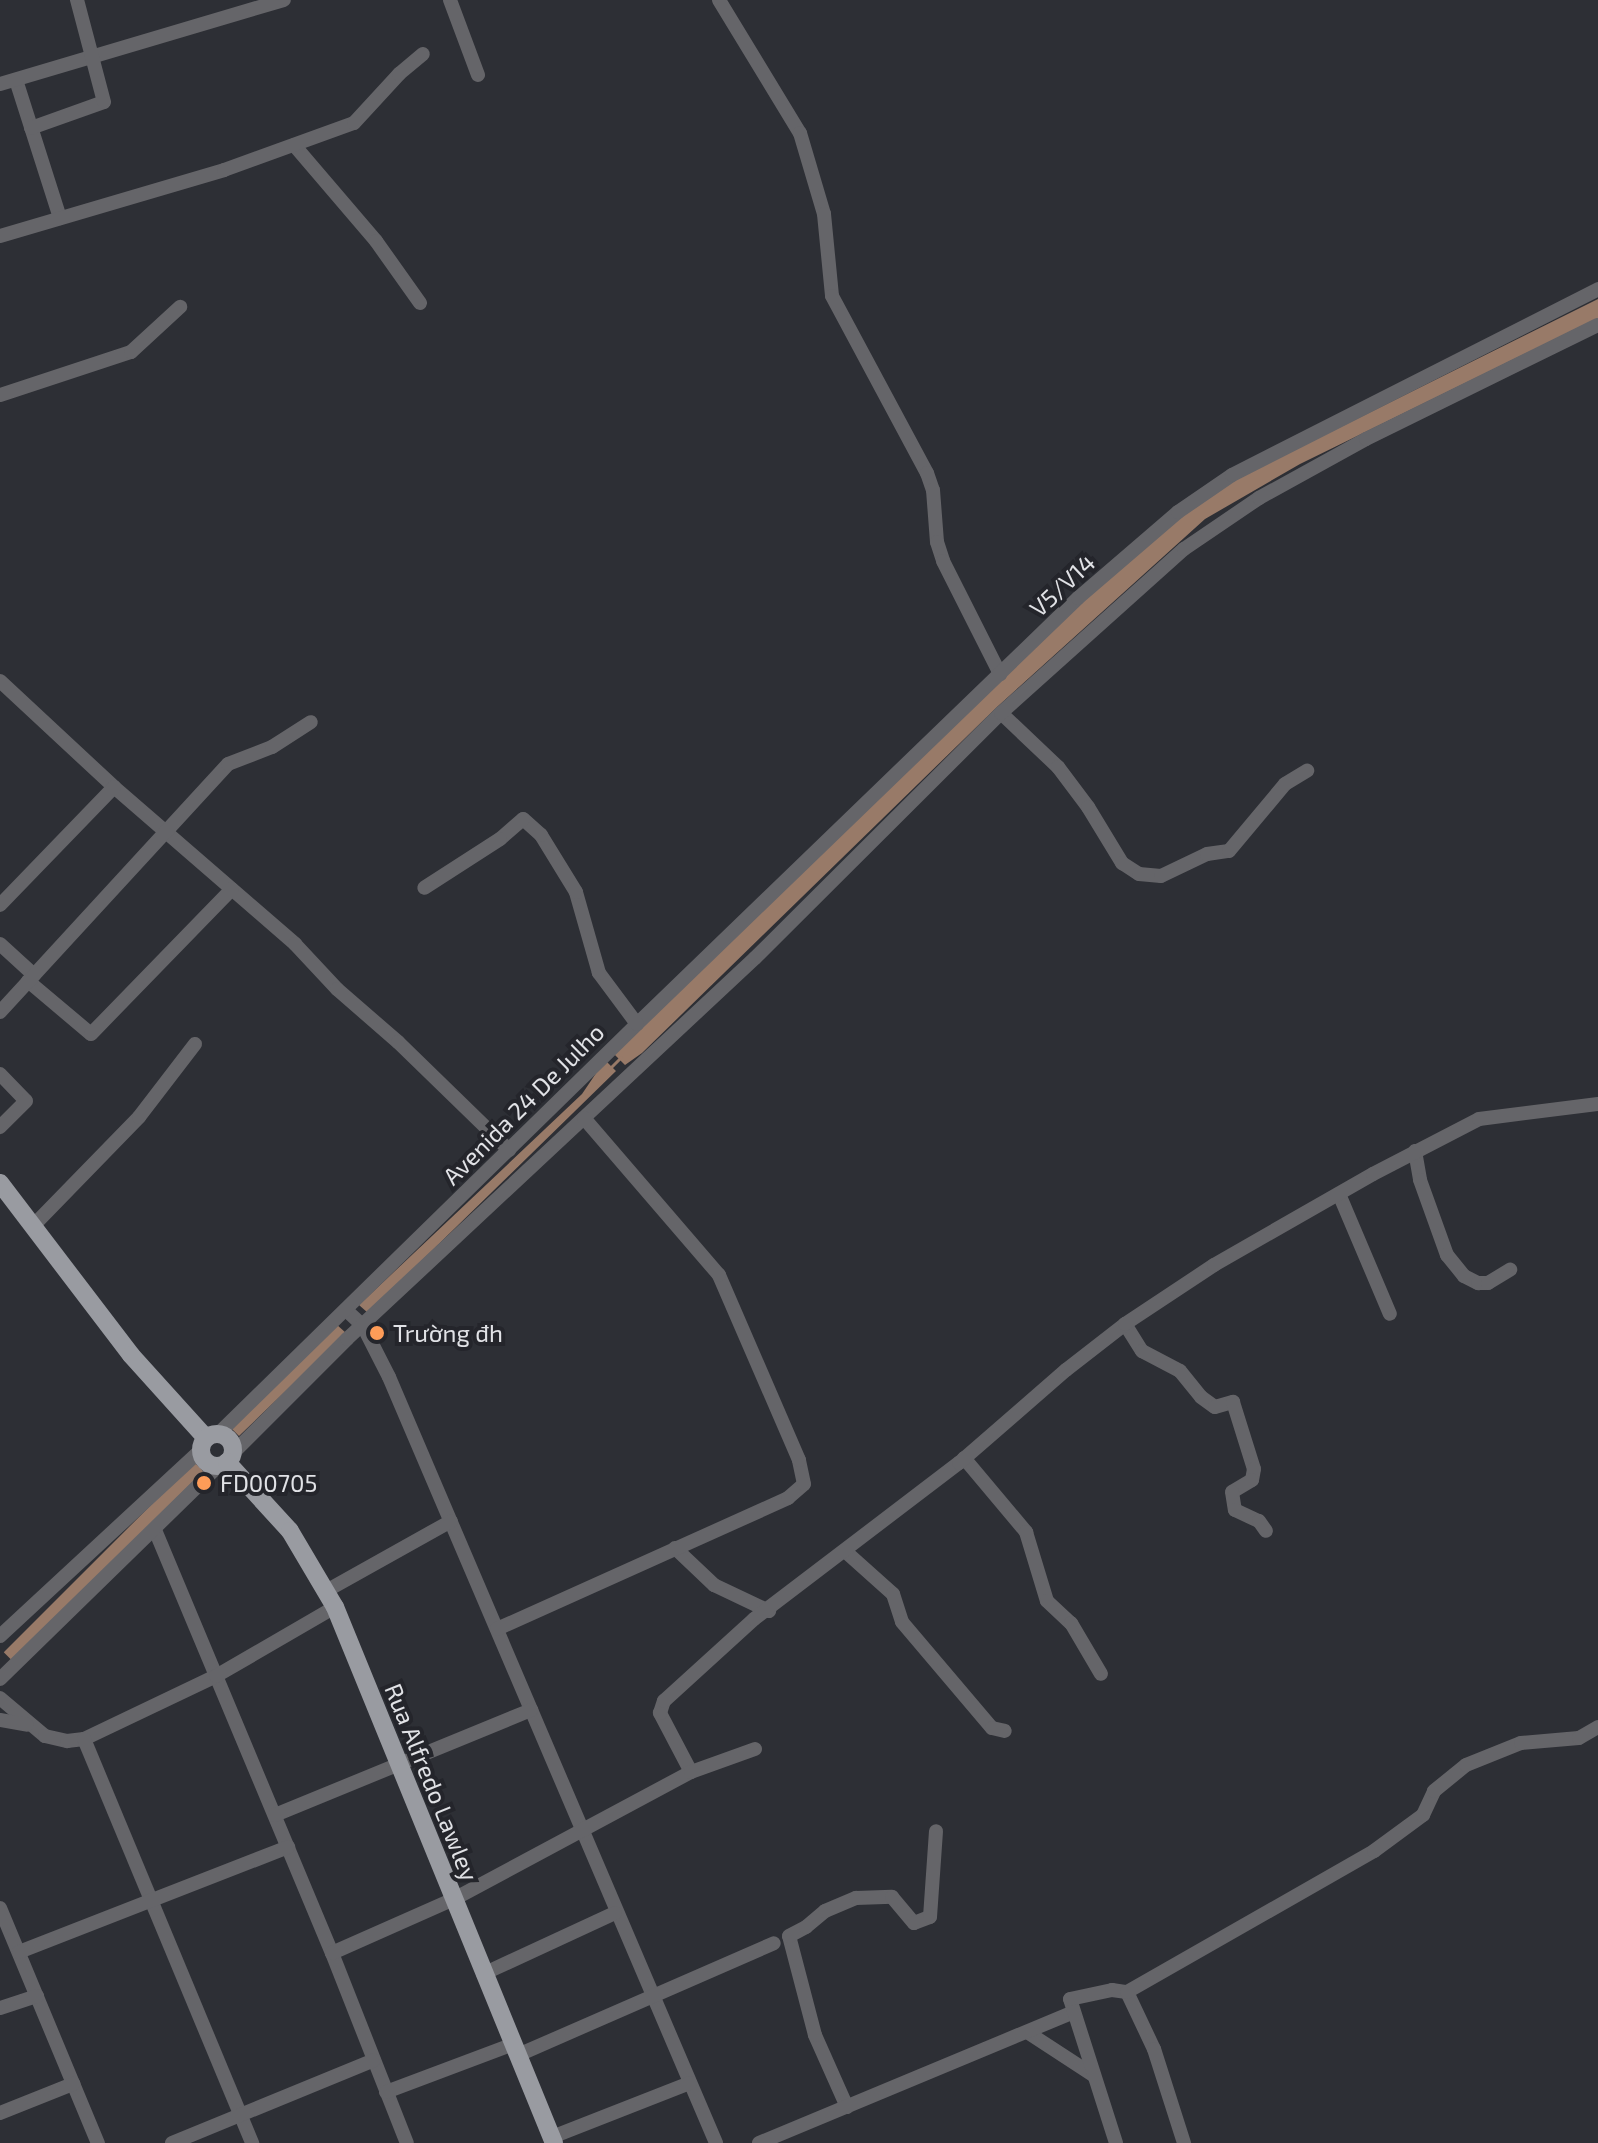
<!DOCTYPE html>
<html>
<head>
<meta charset="utf-8">
<style>
  body { margin:0 }
  #map { position:relative; width:1598px; height:2143px; overflow:hidden; background:#2d2f35; font-family:"Exo 2",sans-serif }
  div>[style] { position:absolute }
  .water>* { inset:0; background:#987a68; transform-origin:0 0 }
  .stream>* { height:3px; margin:-1.5px; padding:0 1.5px; transform-origin:1.5px; border-radius:1.5px; background:#987a68 }
  .minor>* { height:14px; margin:-7px; padding:0 7px; transform-origin:7px; border-radius:7px; background:#656569 }
  .major>* { height:18px; margin:-9px; padding:0 9px; transform-origin:9px; border-radius:9px; background:#999ba1 }
  .major>.ring { margin:-9px; padding:0; box-sizing:content-box; background:none; border:18px solid #999ba1; border-radius:50% }
  .dots>* { width:22px; height:22px; translate:-50% -50%; box-sizing:border-box; border:4px solid #24252b; border-radius:50% }
  span { translate:-50% -50%; white-space:nowrap; text-align:center; line-height:1.15; -webkit-text-stroke:8px #24252b; paint-order:stroke }
  .street-label { font-size:24px; color:#e1e2e6 }
  .poi-label { font-size:24px; color:#e1e2e6 }
  .left { translate:0 -50%; text-align:left }
</style>
</head>
<body>
<div id="map">
  <div class="water">
    <div style="clip-path:polygon(1598px 299px,1598px 318px,1300px 464px,1205px 519px,997px 707px,642px 1053px,625px 1065px,613px 1053px,1081px 601px,1171px 521px,1242px 476px)"></div>
    <div style="clip-path:polygon(605px 1060px,616px 1071px,368px 1313px,359px 1305px,582px 1094px)"></div>
    <div style="clip-path:polygon(336px 1324px,346px 1333px,239px 1436px,232px 1429px)"></div>
    <div style="left:194px;top:1462px;width:13px;height:269px;rotate:45deg"></div>
  </div>
  <div class="stream">
    <div style="left:609px;top:1069px;width:17px;rotate:-45deg"></div>
  </div>
  <div class="minor">
    <div style="left:450px;top:0;width:80px;rotate:69.5deg"></div>
    <div style="left:719px;top:0;width:156px;rotate:58.7deg"></div>
    <div style="left:800px;top:133px;width:84px;rotate:73.5deg"></div>
    <div style="left:824px;top:214px;width:82px;rotate:84.4deg"></div>
    <div style="left:832px;top:296px;width:201px;rotate:61.8deg"></div>
    <div style="left:927px;top:473px;width:18px;rotate:71deg"></div>
    <div style="left:933px;top:490px;width:52px;rotate:85.6deg"></div>
    <div style="left:937px;top:542px;width:20px;rotate:72deg"></div>
    <div style="left:943px;top:561px;width:127px;rotate:63.2deg"></div>
    <div style="left:16px;top:80px;width:145px;rotate:72.3deg"></div>
    <div style="left:0;top:84px;width:296px;rotate:-16.5deg"></div>
    <div style="left:31px;top:128px;width:77px;rotate:-19.6deg"></div>
    <div style="left:104px;top:102px;width:106px;rotate:-104.8deg"></div>
    <div style="left:294px;top:145px;width:126px;rotate:49.5deg"></div>
    <div style="left:376px;top:241px;width:76px;rotate:54.6deg"></div>
    <div style="left:0;top:236px;width:234px;rotate:-16.4deg"></div>
    <div style="left:224px;top:170px;width:138px;rotate:-19.9deg"></div>
    <div style="left:354px;top:123px;width:67px;rotate:-47.4deg"></div>
    <div style="left:399px;top:74px;width:31px;rotate:-40deg"></div>
    <div style="left:0;top:395px;width:138px;rotate:-18.2deg"></div>
    <div style="left:131px;top:352px;width:67px;rotate:-42.6deg"></div>
    <div style="left:0;top:681px;width:156px;rotate:42.9deg"></div>
    <div style="left:114px;top:787px;width:240px;rotate:40.9deg"></div>
    <div style="left:295px;top:944px;width:62px;rotate:47deg"></div>
    <div style="left:337px;top:989px;width:81px;rotate:41deg"></div>
    <div style="left:398px;top:1042px;width:155px;rotate:44.2deg"></div>
    <div style="left:1001px;top:713px;width:79px;rotate:43.5deg"></div>
    <div style="left:1058px;top:767px;width:50px;rotate:53.1deg"></div>
    <div style="left:1088px;top:807px;width:66px;rotate:58.7deg"></div>
    <div style="left:1122px;top:863px;width:20px;rotate:33deg"></div>
    <div style="left:1139px;top:874px;width:22px;rotate:5deg"></div>
    <div style="left:1161px;top:876px;width:51px;rotate:-25.6deg"></div>
    <div style="left:1207px;top:854px;width:22px;rotate:-8deg"></div>
    <div style="left:1229px;top:851px;width:87px;rotate:-50.1deg"></div>
    <div style="left:1285px;top:784px;width:26px;rotate:-31deg"></div>
    <div style="left:0;top:905px;width:164px;rotate:-46deg"></div>
    <div style="left:0;top:944px;width:46px;rotate:42.4deg"></div>
    <div style="left:28px;top:981px;width:82px;rotate:40.1deg"></div>
    <div style="left:91px;top:1034px;width:202px;rotate:-45.8deg"></div>
    <div style="left:0;top:1012px;width:337px;rotate:-47.4deg"></div>
    <div style="left:228px;top:764px;width:47px;rotate:-21.1deg"></div>
    <div style="left:272px;top:747px;width:46px;rotate:-32.7deg"></div>
    <div style="left:637px;top:1024px;width:613px;rotate:-44.01deg"></div>
    <div style="left:1078px;top:598px;width:132px;rotate:-40.7deg"></div>
    <div style="left:1178px;top:512px;width:65px;rotate:-34.4deg"></div>
    <div style="left:1232px;top:475px;width:411px;rotate:-26.9deg"></div>
    <div style="left:0;top:1074px;width:37px;rotate:46deg"></div>
    <div style="left:26px;top:1101px;width:37px;rotate:135deg"></div>
    <div style="left:1415px;top:1151px;width:29px;rotate:80deg"></div>
    <div style="left:1420px;top:1180px;width:80px;rotate:70.2deg"></div>
    <div style="left:1447px;top:1255px;width:27px;rotate:51deg"></div>
    <div style="left:1464px;top:1276px;width:16px;rotate:27deg"></div>
    <div style="left:1478px;top:1283px;width:10px"></div>
    <div style="left:1488px;top:1283px;width:26px;rotate:-31deg"></div>
    <div style="left:1339px;top:1194px;width:130px;rotate:67deg"></div>
    <div style="left:33px;top:1226px;width:152px;rotate:-45.8deg"></div>
    <div style="left:139px;top:1117px;width:92px;rotate:-52.5deg"></div>
    <div style="left:346px;top:1310px;width:23px;rotate:43deg"></div>
    <div style="left:363px;top:1326px;width:57px;rotate:63deg"></div>
    <div style="left:389px;top:1377px;width:833px;rotate:66.88deg"></div>
    <div style="left:1125px;top:1324px;width:32px;rotate:58deg"></div>
    <div style="left:1142px;top:1351px;width:43px;rotate:27.8deg"></div>
    <div style="left:1180px;top:1371px;width:33px;rotate:51deg"></div>
    <div style="left:1201px;top:1397px;width:17px;rotate:36deg"></div>
    <div style="left:1215px;top:1407px;width:19px;rotate:-16deg"></div>
    <div style="left:1233px;top:1402px;width:70px;rotate:72.6deg"></div>
    <div style="left:1254px;top:1469px;width:11px;rotate:100deg"></div>
    <div style="left:1252px;top:1480px;width:23px;rotate:149deg"></div>
    <div style="left:1232px;top:1492px;width:18px;rotate:81deg"></div>
    <div style="left:1235px;top:1510px;width:26px;rotate:25deg"></div>
    <div style="left:1259px;top:1521px;width:12px;rotate:55deg"></div>
    <div style="left:218px;top:1434px;width:586px;rotate:-44.38deg"></div>
    <div style="left:637px;top:1024px;width:64px;rotate:-126.7deg"></div>
    <div style="left:599px;top:973px;width:84px;rotate:-105.9deg"></div>
    <div style="left:576px;top:892px;width:67px;rotate:-121.6deg"></div>
    <div style="left:541px;top:835px;width:24px;rotate:-138deg"></div>
    <div style="left:523px;top:819px;width:30px;rotate:139deg"></div>
    <div style="left:500px;top:839px;width:90px;rotate:147.2deg"></div>
    <div style="left:232px;top:1454px;width:163px;rotate:-45deg"></div>
    <div style="left:347px;top:1339px;width:558px;rotate:-43.04deg"></div>
    <div style="left:755px;top:958px;width:347px;rotate:-44.9deg"></div>
    <div style="left:1001px;top:713px;width:246px;rotate:-41.9deg"></div>
    <div style="left:1184px;top:549px;width:91px;rotate:-34.2deg"></div>
    <div style="left:1259px;top:498px;width:122px;rotate:-28.9deg"></div>
    <div style="left:1366px;top:439px;width:258px;rotate:-26.2deg"></div>
    <div style="left:964px;top:1458px;width:97px;rotate:50deg"></div>
    <div style="left:1026px;top:1532px;width:72px;rotate:73.1deg"></div>
    <div style="left:1047px;top:1601px;width:33px;rotate:43deg"></div>
    <div style="left:1071px;top:1623px;width:59px;rotate:59.5deg"></div>
    <div style="left:155px;top:1530px;width:459px;rotate:67.3deg"></div>
    <div style="left:332px;top:1953px;width:204px;rotate:68.5deg"></div>
    <div style="left:675px;top:1548px;width:54px;rotate:43.5deg"></div>
    <div style="left:714px;top:1585px;width:61px;rotate:25.3deg"></div>
    <div style="left:846px;top:1552px;width:63px;rotate:41.8deg"></div>
    <div style="left:893px;top:1594px;width:29px;rotate:72deg"></div>
    <div style="left:902px;top:1622px;width:139px;rotate:49.7deg"></div>
    <div style="left:992px;top:1728px;width:13px;rotate:13deg"></div>
    <div style="left:326px;top:1591px;width:143px;rotate:-29.2deg"></div>
    <div style="left:497px;top:1629px;width:319px;rotate:-24.2deg"></div>
    <div style="left:788px;top:1498px;width:21px;rotate:-41deg"></div>
    <div style="left:804px;top:1484px;width:25px;rotate:-102deg"></div>
    <div style="left:799px;top:1460px;width:202px;rotate:-113.4deg"></div>
    <div style="left:719px;top:1275px;width:207px;rotate:-130.7deg"></div>
    <div style="left:0;top:1636px;width:274px;rotate:-42.8deg"></div>
    <div style="left:0;top:1679px;width:306px;rotate:-44.3deg"></div>
    <div style="left:0;top:1698px;width:59px;rotate:40.2deg"></div>
    <div style="left:45px;top:1736px;width:23px;rotate:13deg"></div>
    <div style="left:67px;top:1741px;width:17px;rotate:-7deg"></div>
    <div style="left:84px;top:1739px;width:146px;rotate:-25.5deg"></div>
    <div style="left:216px;top:1676px;width:138px;rotate:-30.1deg"></div>
    <div style="left:0;top:1720px;width:27px;rotate:10deg"></div>
    <div style="left:84px;top:1739px;width:438px;rotate:67.4deg"></div>
    <div style="left:691px;top:1772px;width:67px;rotate:-117.7deg"></div>
    <div style="left:660px;top:1713px;width:13px;rotate:-72deg"></div>
    <div style="left:664px;top:1701px;width:122px;rotate:-42.3deg"></div>
    <div style="left:754px;top:1619px;width:258px;rotate:-37.3deg"></div>
    <div style="left:959px;top:1463px;width:142px;rotate:-41deg"></div>
    <div style="left:1066px;top:1370px;width:75px;rotate:-37.9deg"></div>
    <div style="left:1125px;top:1324px;width:107px;rotate:-33.5deg"></div>
    <div style="left:1214px;top:1265px;width:183px;rotate:-29.8deg"></div>
    <div style="left:1373px;top:1174px;width:119px;rotate:-27.4deg"></div>
    <div style="left:1479px;top:1119px;width:120px;rotate:-7.2deg"></div>
    <div style="left:275px;top:1815px;width:277px;rotate:-22.3deg"></div>
    <div style="left:0;top:1908px;width:255px;rotate:67.4deg"></div>
    <div style="left:19px;top:1952px;width:289px;rotate:-21.3deg"></div>
    <div style="left:332px;top:1953px;width:133px;rotate:-23.9deg"></div>
    <div style="left:454px;top:1899px;width:269px;rotate:-28.2deg"></div>
    <div style="left:691px;top:1772px;width:68px;rotate:-19.8deg"></div>
    <div style="left:483px;top:1974px;width:145px;rotate:-24.8deg"></div>
    <div style="left:1127px;top:1992px;width:63px;rotate:64.7deg"></div>
    <div style="left:1154px;top:2049px;width:99px;rotate:72.3deg"></div>
    <div style="left:0;top:2008px;width:39px;rotate:-18deg"></div>
    <div style="left:1027px;top:2032px;width:79px;rotate:33.1deg"></div>
    <div style="left:518px;top:2055px;width:279px;rotate:-23.6deg"></div>
    <div style="left:386px;top:2092px;width:137px;rotate:-20.6deg"></div>
    <div style="left:847px;top:2107px;width:79px;rotate:-114deg"></div>
    <div style="left:815px;top:2035px;width:102px;rotate:-104.7deg"></div>
    <div style="left:789px;top:1936px;width:19px;rotate:-28deg"></div>
    <div style="left:806px;top:1927px;width:25px;rotate:-40deg"></div>
    <div style="left:825px;top:1911px;width:34px;rotate:-23deg"></div>
    <div style="left:856px;top:1898px;width:36px;rotate:-2deg"></div>
    <div style="left:892px;top:1897px;width:34px;rotate:50deg"></div>
    <div style="left:914px;top:1923px;width:17px;rotate:-21deg"></div>
    <div style="left:930px;top:1917px;width:86px;rotate:-86deg"></div>
    <div style="left:0;top:2113px;width:79px;rotate:-21.7deg"></div>
    <div style="left:552px;top:2137px;width:148px;rotate:-21.4deg"></div>
    <div style="left:172px;top:2143px;width:218px;rotate:-22.3deg"></div>
    <div style="left:759px;top:2143px;width:339px;rotate:-22.6deg"></div>
    <div style="left:1116px;top:2143px;width:151px;rotate:-107.7deg"></div>
    <div style="left:1070px;top:1999px;width:43px;rotate:-12.1deg"></div>
    <div style="left:1112px;top:1990px;width:15px;rotate:8deg"></div>
    <div style="left:1127px;top:1992px;width:284px;rotate:-29.7deg"></div>
    <div style="left:1374px;top:1851px;width:61px;rotate:-36.3deg"></div>
    <div style="left:1423px;top:1815px;width:26px;rotate:-65deg"></div>
    <div style="left:1434px;top:1791px;width:41px;rotate:-39.1deg"></div>
    <div style="left:1466px;top:1765px;width:59px;rotate:-21.8deg"></div>
    <div style="left:1521px;top:1743px;width:58px;rotate:-4.9deg"></div>
    <div style="left:1579px;top:1738px;width:22px;rotate:-30deg"></div>
  </div>
  <div class="major">
    <div style="left:0;top:1183px;width:216px;rotate:52.7deg"></div>
    <div style="left:131px;top:1355px;width:112px;rotate:47.9deg"></div>
    <div class="ring" style="left:201px;top:1434px;width:14px;height:14px"></div>
    <div style="left:227px;top:1462px;width:93px;rotate:47.6deg"></div>
    <div style="left:290px;top:1531px;width:88px;rotate:59.4deg"></div>
    <div style="left:335px;top:1607px;width:579px;rotate:67.78deg"></div>
  </div>
  <div class="dots">
    <div style="left:377px;top:1333px;background:#fe9c58"></div>
    <div style="left:204px;top:1483px;background:#fe9c58"></div>
  </div>
  <div class="street-label">
    <span style="left:1062px;top:585px;rotate:-43deg">V5/V14</span>
    <span style="left:523px;top:1104px;rotate:-45deg">Avenida 24 De Julho</span>
    <span style="left:432px;top:1782px;rotate:68deg">Rua Alfredo Lawley</span>
  </div>
  <div class="poi-label">
    <span class="left" style="left:393px;top:1333px">Trường đh</span>
    <span class="left" style="left:220px;top:1483px">FD00705</span>
  </div>
</div>
</body>
</html>
